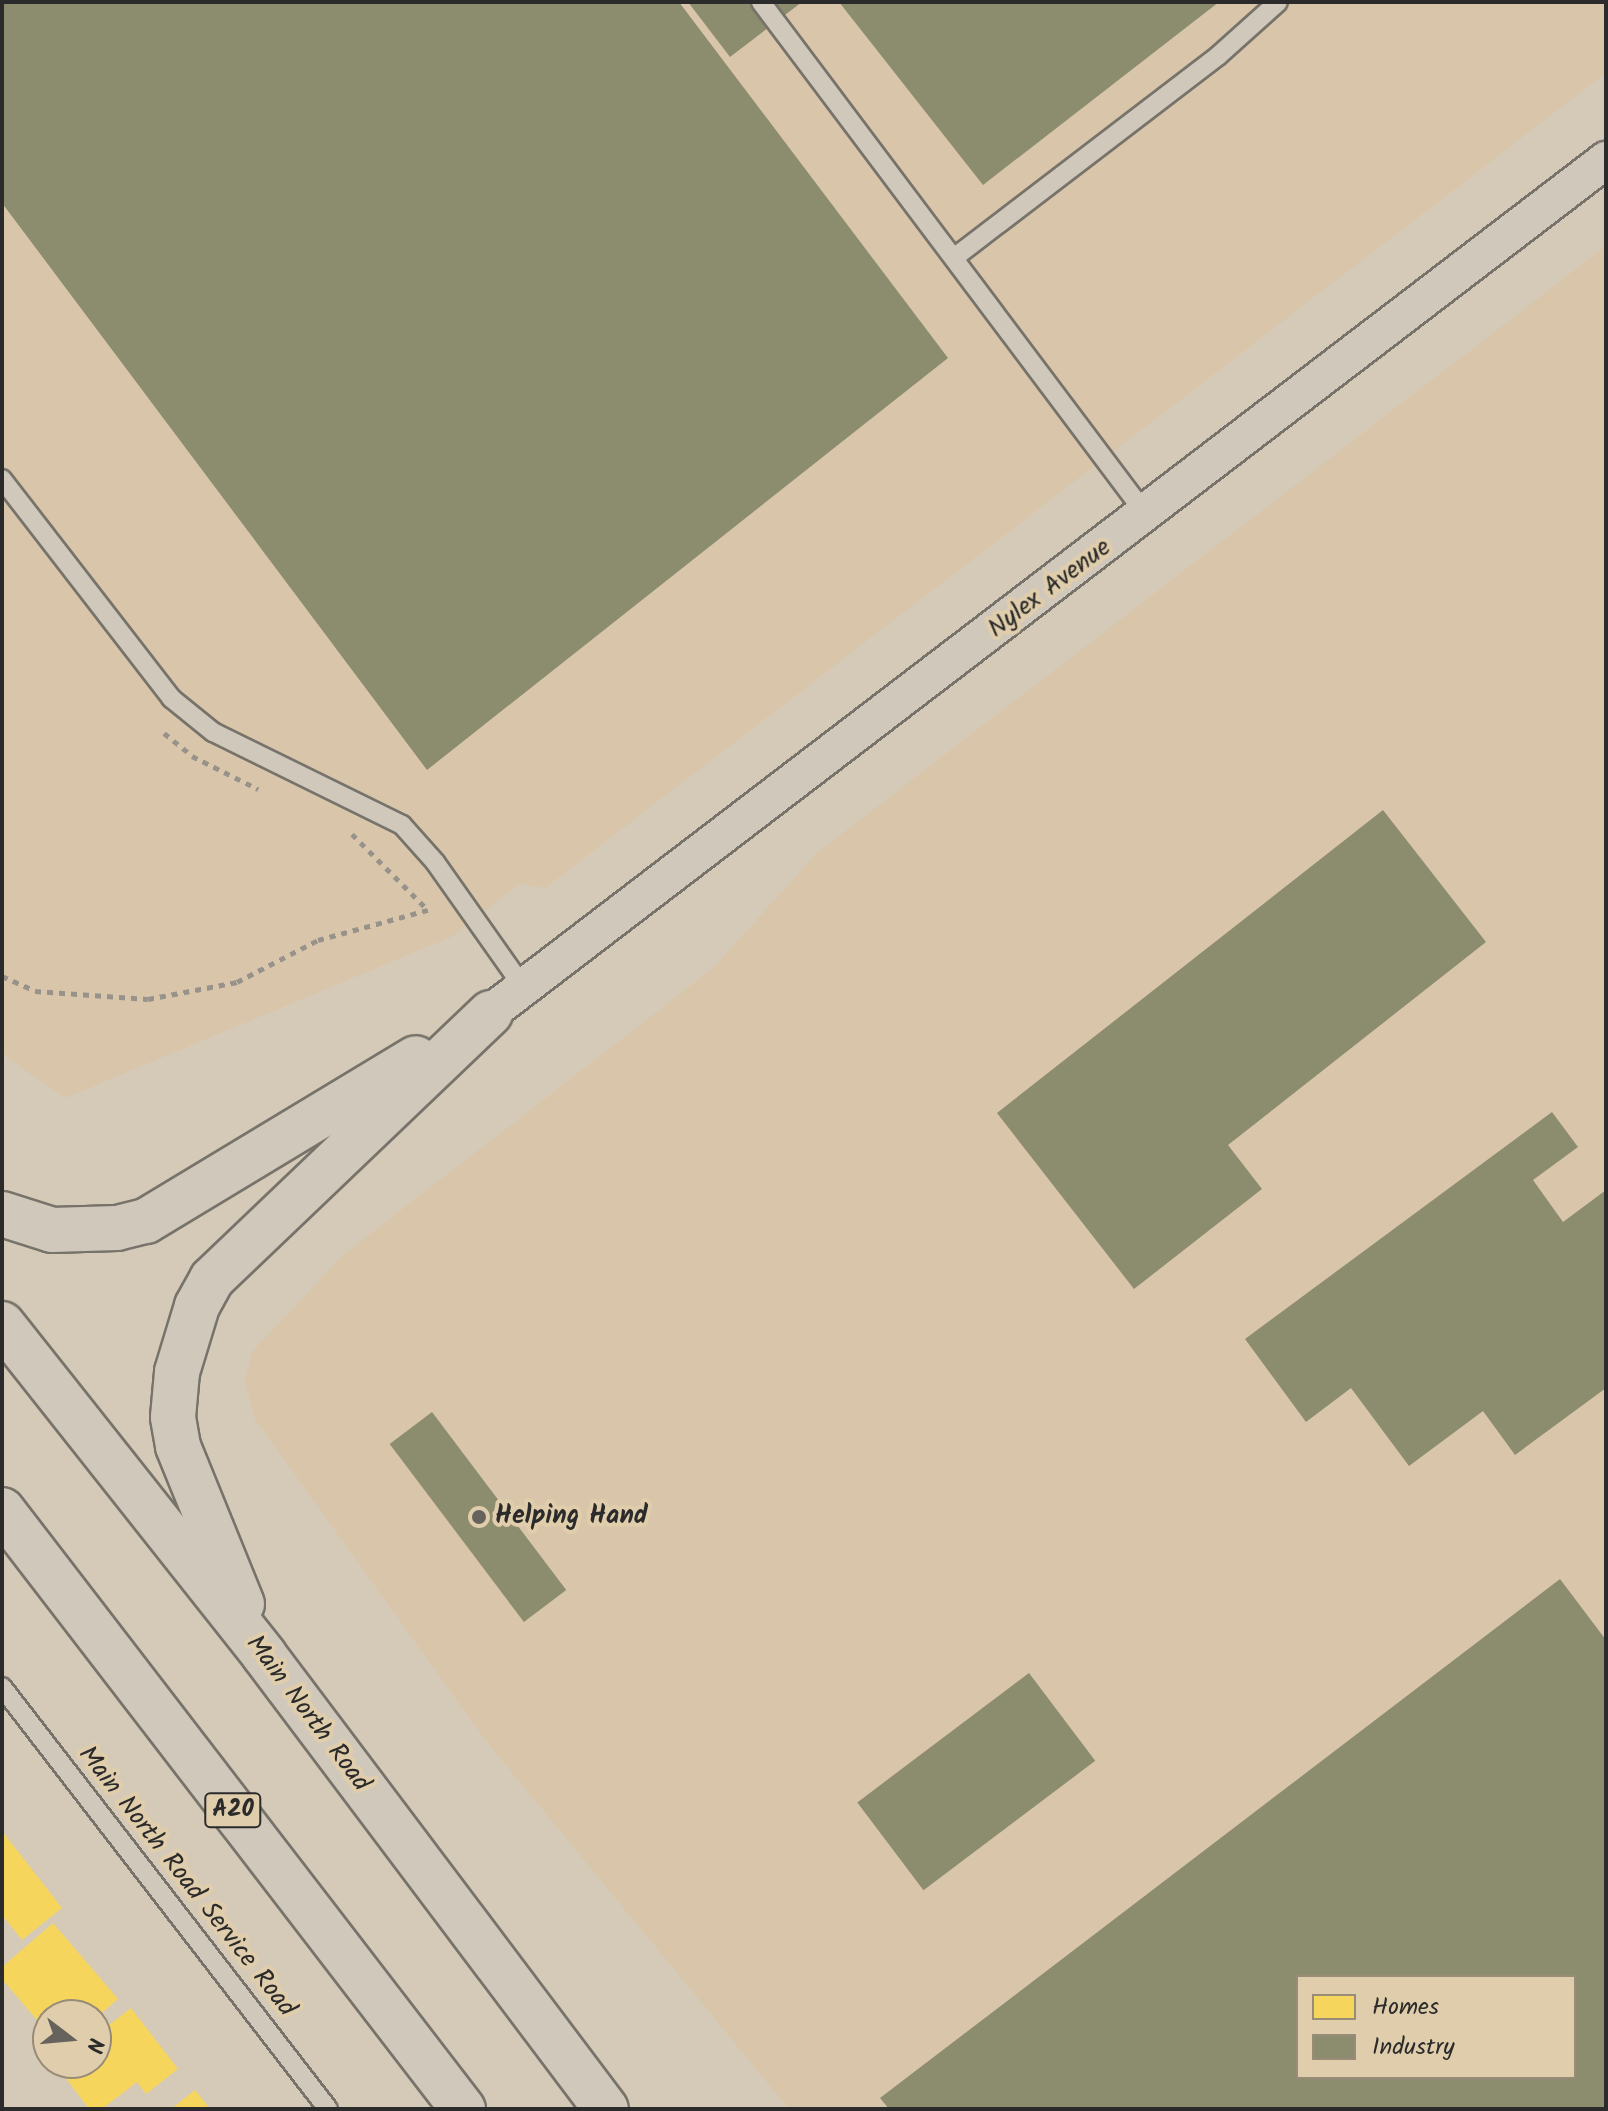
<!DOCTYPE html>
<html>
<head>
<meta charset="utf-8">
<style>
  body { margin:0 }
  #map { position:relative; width:1608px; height:2111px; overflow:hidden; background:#d4cab7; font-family:Kalam,sans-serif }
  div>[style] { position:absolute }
  .built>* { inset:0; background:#d9c6aa }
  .homes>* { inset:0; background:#f6d55c }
  .industry>* { inset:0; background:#8c8c6e; transform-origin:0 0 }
  .path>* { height:5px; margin-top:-2.5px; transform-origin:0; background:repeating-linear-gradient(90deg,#98938a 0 6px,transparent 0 12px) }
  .roads { filter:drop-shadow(2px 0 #77736a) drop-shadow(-2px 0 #77736a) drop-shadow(0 2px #77736a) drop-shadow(0 -2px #77736a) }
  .service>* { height:18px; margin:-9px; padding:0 9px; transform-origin:9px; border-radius:9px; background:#d0c8bb }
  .minor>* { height:36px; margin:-18px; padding:0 18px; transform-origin:18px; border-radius:18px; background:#d0c8bb }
  .trunk>* { height:44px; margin:-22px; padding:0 22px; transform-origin:22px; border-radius:22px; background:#d0c8bb }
  .dots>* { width:22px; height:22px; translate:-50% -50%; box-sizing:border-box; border:4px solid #e0cdab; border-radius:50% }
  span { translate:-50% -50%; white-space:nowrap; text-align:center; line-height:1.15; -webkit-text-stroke:8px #e0cdab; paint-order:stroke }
  .shield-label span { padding:2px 6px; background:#e0cdab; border:2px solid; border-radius:6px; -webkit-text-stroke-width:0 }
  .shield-label { font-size:24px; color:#2b2b2b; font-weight:700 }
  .street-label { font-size:26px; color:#2b2b2b }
  .poi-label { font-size:26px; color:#2b2b2b; font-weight:700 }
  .left { translate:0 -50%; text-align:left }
  .frame { position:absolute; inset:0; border:4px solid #2b2b2b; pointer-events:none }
  .legend { position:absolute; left:1296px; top:1975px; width:280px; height:104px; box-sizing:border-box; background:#e0cdab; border:2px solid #988c78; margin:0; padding:10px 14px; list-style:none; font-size:24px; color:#2b2b2b }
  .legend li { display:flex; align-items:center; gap:16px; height:40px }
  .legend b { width:40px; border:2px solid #988c78 }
  .north { position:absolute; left:32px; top:1999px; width:80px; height:80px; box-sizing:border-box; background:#e0cdab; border:2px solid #988c78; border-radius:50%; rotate:106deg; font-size:22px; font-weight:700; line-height:32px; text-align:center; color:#2b2b2b }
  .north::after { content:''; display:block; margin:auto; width:28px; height:36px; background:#66635c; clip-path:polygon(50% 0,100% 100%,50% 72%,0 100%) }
</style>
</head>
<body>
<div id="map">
  <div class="built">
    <div style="clip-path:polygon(2px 2px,1606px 2px,1606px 73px,545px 888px,519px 884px,451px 937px,65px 1098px,2px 1054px)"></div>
    <div style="clip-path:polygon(evenodd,1606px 246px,1606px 2109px,789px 2109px,486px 1741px,255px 1419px,245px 1382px,252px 1352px,342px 1256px,713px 968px,818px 852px,1606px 246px,1298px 1977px,1574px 1977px,1574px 2077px,1298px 2077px,1298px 1977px)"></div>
  </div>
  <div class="homes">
    <div style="clip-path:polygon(2px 1831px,62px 1908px,22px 1940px,2px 1915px)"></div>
    <div style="clip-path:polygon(53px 1923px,118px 1999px,96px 2018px,48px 2015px,48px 2033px,2px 1979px,2px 1967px)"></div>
    <div style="clip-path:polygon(131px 2008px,178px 2069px,146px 2094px,137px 2082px,102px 2109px,89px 2109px,56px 2065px,96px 2063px,96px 2035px)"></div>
    <div style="clip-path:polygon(195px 2090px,210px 2109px,171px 2109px)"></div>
  </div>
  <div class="industry">
    <div style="clip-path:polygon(2px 2px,679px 2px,948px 358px,427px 770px,2px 203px)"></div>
    <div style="clip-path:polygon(688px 2px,802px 2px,730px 57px)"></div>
    <div style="clip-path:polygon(839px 2px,1219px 2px,983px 185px)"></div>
    <div style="clip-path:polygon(1383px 810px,1486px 942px,1228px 1145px,1262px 1189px,1134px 1289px,997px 1113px)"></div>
    <div style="clip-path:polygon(1552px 1112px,1578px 1147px,1533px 1180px,1563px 1222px,1606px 1190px,1606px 1388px,1515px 1455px,1483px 1411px,1409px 1466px,1351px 1388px,1306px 1422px,1245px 1339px)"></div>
    <div style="left:432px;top:1412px;width:223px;height:53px;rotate:53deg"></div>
    <div style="clip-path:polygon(evenodd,1560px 1579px,1606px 1640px,1606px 2109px,889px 2109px,880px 2098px,1560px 1579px,1298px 1977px,1574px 1977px,1574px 2077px,1298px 2077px,1298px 1977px)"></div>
    <div style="left:1029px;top:1673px;width:110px;height:215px;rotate:53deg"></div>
  </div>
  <div class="path">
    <div style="left:164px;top:733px;width:36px;rotate:39deg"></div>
    <div style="left:192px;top:756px;width:74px;rotate:26.6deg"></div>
    <div style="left:352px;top:834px;width:106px;rotate:45deg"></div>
    <div style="left:2px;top:976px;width:36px;rotate:24deg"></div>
    <div style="left:35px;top:991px;width:113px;rotate:4deg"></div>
    <div style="left:148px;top:999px;width:91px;rotate:-10.8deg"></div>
    <div style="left:237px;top:982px;width:91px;rotate:-27.4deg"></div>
    <div style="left:318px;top:940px;width:114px;rotate:-15.3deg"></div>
  </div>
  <div class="roads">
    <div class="service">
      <div style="left:761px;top:2px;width:643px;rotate:53.09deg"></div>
      <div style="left:955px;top:257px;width:332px;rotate:-37.4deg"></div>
      <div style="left:1219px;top:55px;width:79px;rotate:-41.9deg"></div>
      <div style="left:2px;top:479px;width:277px;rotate:52.3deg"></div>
      <div style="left:171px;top:698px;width:54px;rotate:39deg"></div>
      <div style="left:213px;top:732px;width:211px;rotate:26.2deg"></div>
      <div style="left:402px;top:825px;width:50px;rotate:48.3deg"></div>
      <div style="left:435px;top:862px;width:154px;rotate:54.8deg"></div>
      <div style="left:2px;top:1687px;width:533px;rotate:52.31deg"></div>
    </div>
    <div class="minor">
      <div style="left:490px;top:1013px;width:1405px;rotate:-37.39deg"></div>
    </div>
    <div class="trunk">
      <div style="left:2px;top:1214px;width:52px;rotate:17.7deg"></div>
      <div style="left:52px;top:1230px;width:65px;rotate:-1.8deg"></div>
      <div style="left:117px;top:1228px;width:30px;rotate:-14deg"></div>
      <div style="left:146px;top:1221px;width:315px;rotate:-31.1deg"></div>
      <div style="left:2px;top:1324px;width:422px;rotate:51.6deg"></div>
      <div style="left:264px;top:1655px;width:568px;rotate:53.01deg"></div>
      <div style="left:2px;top:1510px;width:756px;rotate:52.42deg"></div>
      <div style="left:242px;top:1604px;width:170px;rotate:-112.1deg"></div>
      <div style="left:178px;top:1446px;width:29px;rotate:-100deg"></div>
      <div style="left:173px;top:1417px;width:45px;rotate:-84.9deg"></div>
      <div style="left:177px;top:1372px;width:69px;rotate:-73.1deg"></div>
      <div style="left:197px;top:1306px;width:31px;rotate:-61deg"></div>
      <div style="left:212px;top:1279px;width:385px;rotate:-43.7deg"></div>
    </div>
  </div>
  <div class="dots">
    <div style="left:479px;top:1517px;background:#66635c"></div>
  </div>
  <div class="shield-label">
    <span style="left:233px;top:1810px">A20</span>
  </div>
  <div class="street-label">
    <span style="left:1050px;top:589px;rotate:-37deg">Nylex Avenue</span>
    <span style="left:307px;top:1714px;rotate:53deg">Main North Road</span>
    <span style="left:186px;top:1882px;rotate:52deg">Main North Road Service Road</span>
  </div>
  <div class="poi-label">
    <span class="left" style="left:495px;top:1517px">Helping Hand</span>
  </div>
  <div class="frame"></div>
  <ul class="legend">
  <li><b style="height:22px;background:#f6d55c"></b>Homes</li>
  <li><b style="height:22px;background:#8c8c6e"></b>Industry</li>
  </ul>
  <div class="north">N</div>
</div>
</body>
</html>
